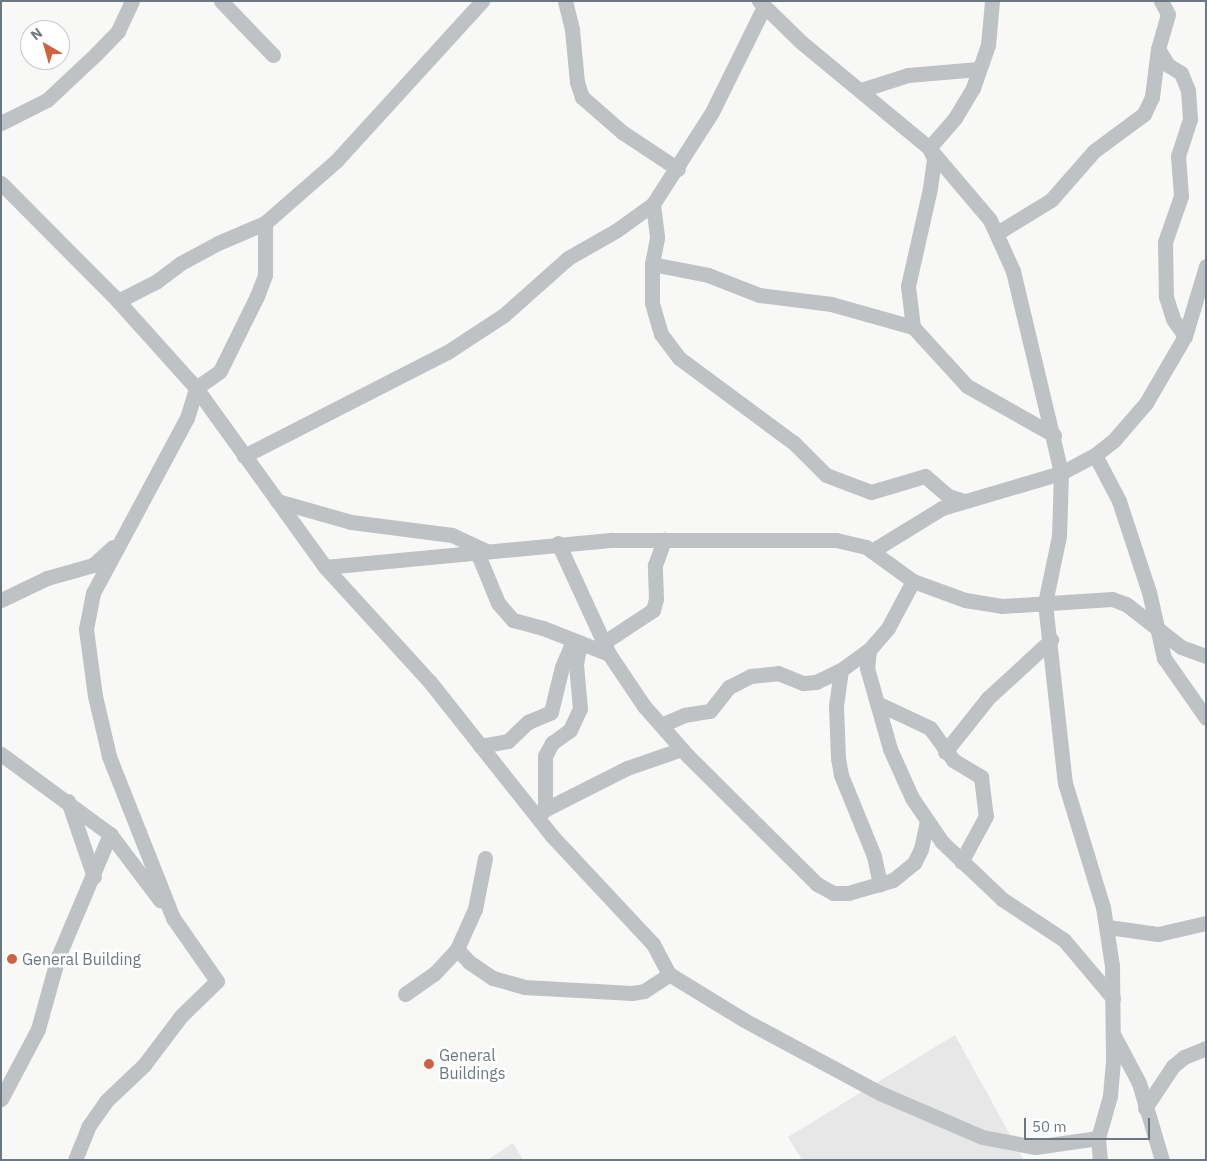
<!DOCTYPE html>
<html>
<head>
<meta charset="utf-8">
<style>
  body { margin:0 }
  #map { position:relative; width:1207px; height:1161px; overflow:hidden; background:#f8f8f6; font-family:"IBM Plex Sans",sans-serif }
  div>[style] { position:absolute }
  .built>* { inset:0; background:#e6e7e6 }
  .street>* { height:15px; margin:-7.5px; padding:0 7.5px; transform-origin:7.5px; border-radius:7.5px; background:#bec2c5 }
  .dots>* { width:14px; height:14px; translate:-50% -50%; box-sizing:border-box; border:2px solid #fff; border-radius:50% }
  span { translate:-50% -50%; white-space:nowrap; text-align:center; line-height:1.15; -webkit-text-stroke:5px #fff; paint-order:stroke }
  .poi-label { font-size:16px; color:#6b7883 }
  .left { translate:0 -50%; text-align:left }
  .frame { position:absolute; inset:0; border:2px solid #6b7883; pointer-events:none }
  .north { position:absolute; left:20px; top:20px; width:50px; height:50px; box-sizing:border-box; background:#fff; border:1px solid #c4c9cd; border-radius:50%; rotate:322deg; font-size:14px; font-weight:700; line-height:20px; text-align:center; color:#6b7883 }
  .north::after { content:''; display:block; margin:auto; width:18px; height:22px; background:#cf623f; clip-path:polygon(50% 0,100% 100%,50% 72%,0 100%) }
  .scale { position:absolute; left:1024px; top:1118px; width:126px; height:22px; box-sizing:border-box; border:2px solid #6b7883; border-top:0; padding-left:6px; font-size:15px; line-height:18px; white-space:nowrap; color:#6b7883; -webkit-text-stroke:4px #fff; paint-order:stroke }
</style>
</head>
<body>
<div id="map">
  <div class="built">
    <div style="clip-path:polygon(955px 1035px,1024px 1160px,802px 1160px,788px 1137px)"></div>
    <div style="clip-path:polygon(513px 1143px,523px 1160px,487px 1160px)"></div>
  </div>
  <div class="street">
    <div style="left:221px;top:1px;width:75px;rotate:46.1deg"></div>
    <div style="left:565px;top:1px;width:30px;rotate:76deg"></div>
    <div style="left:572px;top:30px;width:52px;rotate:84.5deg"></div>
    <div style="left:577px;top:82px;width:16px;rotate:72deg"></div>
    <div style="left:582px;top:97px;width:53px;rotate:41.2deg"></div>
    <div style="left:622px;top:132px;width:67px;rotate:33.5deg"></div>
    <div style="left:759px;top:1px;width:59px;rotate:44.3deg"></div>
    <div style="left:801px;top:42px;width:166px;rotate:39.6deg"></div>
    <div style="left:929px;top:148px;width:94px;rotate:49.7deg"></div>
    <div style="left:990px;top:220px;width:56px;rotate:65.7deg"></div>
    <div style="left:1013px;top:271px;width:208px;rotate:76.6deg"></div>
    <div style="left:1061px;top:473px;width:63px;rotate:91.8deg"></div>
    <div style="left:1059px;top:536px;width:68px;rotate:101.8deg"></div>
    <div style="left:1045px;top:603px;width:181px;rotate:83.7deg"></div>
    <div style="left:1065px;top:783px;width:130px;rotate:73deg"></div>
    <div style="left:1103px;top:907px;width:60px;rotate:81.3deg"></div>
    <div style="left:1112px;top:966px;width:95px;rotate:89.4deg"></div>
    <div style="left:1113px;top:1061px;width:35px;rotate:95deg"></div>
    <div style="left:1110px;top:1096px;width:44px;rotate:105.9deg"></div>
    <div style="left:1098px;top:1138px;width:22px;rotate:85deg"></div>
    <div style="left:1158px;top:49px;width:19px;rotate:58deg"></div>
    <div style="left:1168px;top:65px;width:15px;rotate:32deg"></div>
    <div style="left:1181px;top:73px;width:18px;rotate:68deg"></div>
    <div style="left:1188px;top:90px;width:29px;rotate:86deg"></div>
    <div style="left:1190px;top:119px;width:39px;rotate:108deg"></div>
    <div style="left:1178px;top:156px;width:40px;rotate:85.7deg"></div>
    <div style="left:1181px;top:196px;width:49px;rotate:109.2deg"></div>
    <div style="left:1165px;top:242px;width:55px;rotate:89deg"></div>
    <div style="left:1166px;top:297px;width:23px;rotate:72deg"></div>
    <div style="left:1173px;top:319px;width:21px;rotate:55deg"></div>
    <div style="left:861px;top:90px;width:49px;rotate:-17.7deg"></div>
    <div style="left:908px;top:75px;width:71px;rotate:-4.8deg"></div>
    <div style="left:1px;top:123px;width:51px;rotate:-26.6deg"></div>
    <div style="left:47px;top:100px;width:67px;rotate:-43.2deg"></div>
    <div style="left:96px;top:54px;width:32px;rotate:-46deg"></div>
    <div style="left:118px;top:31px;width:33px;rotate:-65deg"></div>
    <div style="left:1px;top:183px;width:166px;rotate:45.2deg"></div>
    <div style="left:118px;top:301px;width:117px;rotate:48.1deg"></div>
    <div style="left:196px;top:388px;width:221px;rotate:54.2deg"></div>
    <div style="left:325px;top:567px;width:156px;rotate:47.6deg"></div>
    <div style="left:430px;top:682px;width:196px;rotate:51.6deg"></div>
    <div style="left:552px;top:836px;width:148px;rotate:46.9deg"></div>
    <div style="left:653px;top:944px;width:34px;rotate:62deg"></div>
    <div style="left:669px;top:974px;width:88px;rotate:31.5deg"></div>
    <div style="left:744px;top:1020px;width:154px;rotate:28.2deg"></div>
    <div style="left:880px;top:1093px;width:111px;rotate:23.3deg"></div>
    <div style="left:982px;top:1137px;width:54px;rotate:10.7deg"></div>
    <div style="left:1035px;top:1147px;width:64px;rotate:-8.1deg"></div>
    <div style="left:653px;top:204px;width:34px;rotate:83deg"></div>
    <div style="left:657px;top:238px;width:26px;rotate:101deg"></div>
    <div style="left:652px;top:264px;width:39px;rotate:90deg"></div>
    <div style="left:652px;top:303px;width:32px;rotate:74deg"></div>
    <div style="left:661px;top:334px;width:30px;rotate:53deg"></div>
    <div style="left:679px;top:358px;width:143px;rotate:36.5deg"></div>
    <div style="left:794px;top:443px;width:45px;rotate:45deg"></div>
    <div style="left:826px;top:475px;width:48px;rotate:20.7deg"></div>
    <div style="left:871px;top:492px;width:56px;rotate:-16.5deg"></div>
    <div style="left:925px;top:476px;width:30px;rotate:41deg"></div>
    <div style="left:948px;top:496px;width:14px;rotate:17deg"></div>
    <div style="left:997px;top:233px;width:63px;rotate:-31.4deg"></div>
    <div style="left:1051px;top:200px;width:65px;rotate:-48.7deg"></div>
    <div style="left:1094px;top:151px;width:62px;rotate:-36.5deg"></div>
    <div style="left:1144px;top:114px;width:19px;rotate:-65deg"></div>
    <div style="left:1152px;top:97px;width:48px;rotate:-82.9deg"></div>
    <div style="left:1158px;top:49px;width:36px;rotate:-74deg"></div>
    <div style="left:1168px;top:14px;width:15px;rotate:-118deg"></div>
    <div style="left:652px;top:264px;width:57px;rotate:11.1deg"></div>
    <div style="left:708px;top:275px;width:55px;rotate:21.4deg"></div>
    <div style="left:759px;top:295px;width:73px;rotate:7.1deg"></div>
    <div style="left:831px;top:304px;width:85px;rotate:15.7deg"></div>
    <div style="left:913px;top:327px;width:80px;rotate:47.5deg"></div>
    <div style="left:967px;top:386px;width:100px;rotate:29.4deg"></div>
    <div style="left:118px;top:301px;width:44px;rotate:-27.1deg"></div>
    <div style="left:157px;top:281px;width:30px;rotate:-37deg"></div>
    <div style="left:181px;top:263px;width:42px;rotate:-28.4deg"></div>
    <div style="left:218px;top:243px;width:51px;rotate:-23.1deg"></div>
    <div style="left:265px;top:223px;width:94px;rotate:-41.1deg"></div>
    <div style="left:336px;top:161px;width:217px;rotate:-47.6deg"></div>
    <div style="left:913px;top:327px;width:41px;rotate:-97deg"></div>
    <div style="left:908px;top:286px;width:100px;rotate:-77.3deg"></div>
    <div style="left:930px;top:188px;width:30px;rotate:-82deg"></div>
    <div style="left:934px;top:158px;width:11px;rotate:-117deg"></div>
    <div style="left:929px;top:148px;width:40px;rotate:-49deg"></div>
    <div style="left:955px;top:118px;width:35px;rotate:-59deg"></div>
    <div style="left:973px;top:88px;width:46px;rotate:-70.8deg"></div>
    <div style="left:988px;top:45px;width:44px;rotate:-84.8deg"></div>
    <div style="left:1095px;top:455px;width:52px;rotate:62.4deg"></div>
    <div style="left:1119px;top:501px;width:96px;rotate:71.8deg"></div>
    <div style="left:1149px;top:592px;width:68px;rotate:77.2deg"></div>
    <div style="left:1164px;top:658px;width:73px;rotate:55deg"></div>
    <div style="left:244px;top:456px;width:230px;rotate:-27.1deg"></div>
    <div style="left:449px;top:351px;width:66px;rotate:-33.2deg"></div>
    <div style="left:504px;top:315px;width:86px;rotate:-41.7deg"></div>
    <div style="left:568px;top:258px;width:56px;rotate:-29.7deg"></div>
    <div style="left:617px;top:230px;width:44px;rotate:-35.8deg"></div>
    <div style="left:653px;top:204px;width:109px;rotate:-57.3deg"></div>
    <div style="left:712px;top:112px;width:117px;rotate:-63.7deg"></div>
    <div style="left:277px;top:501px;width:77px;rotate:15.8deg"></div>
    <div style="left:351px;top:522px;width:102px;rotate:7.3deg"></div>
    <div style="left:452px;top:535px;width:38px;rotate:25deg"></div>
    <div style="left:558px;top:543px;width:122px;rotate:65.3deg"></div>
    <div style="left:609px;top:654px;width:63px;rotate:56.1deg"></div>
    <div style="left:644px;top:706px;width:67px;rotate:48.7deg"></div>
    <div style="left:688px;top:756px;width:182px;rotate:44.8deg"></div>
    <div style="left:817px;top:884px;width:18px;rotate:29deg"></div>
    <div style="left:833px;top:893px;width:15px"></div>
    <div style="left:848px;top:893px;width:47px;rotate:-16.1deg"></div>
    <div style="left:893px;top:880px;width:27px;rotate:-39deg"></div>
    <div style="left:914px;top:863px;width:16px;rotate:-63deg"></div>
    <div style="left:921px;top:849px;width:29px;rotate:-78deg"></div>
    <div style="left:872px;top:551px;width:82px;rotate:-31.6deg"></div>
    <div style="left:942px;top:508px;width:124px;rotate:-16.4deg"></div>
    <div style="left:1061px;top:473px;width:38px;rotate:-28deg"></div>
    <div style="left:1095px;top:455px;width:24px;rotate:-38deg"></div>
    <div style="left:1114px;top:440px;width:49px;rotate:-49.1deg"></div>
    <div style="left:1146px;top:403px;width:78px;rotate:-59.8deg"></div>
    <div style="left:1185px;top:336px;width:73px;rotate:-73.3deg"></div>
    <div style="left:477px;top:552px;width:55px;rotate:67.6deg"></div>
    <div style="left:498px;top:603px;width:23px;rotate:49deg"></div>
    <div style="left:513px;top:620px;width:31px;rotate:15deg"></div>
    <div style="left:543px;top:628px;width:71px;rotate:21.5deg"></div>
    <div style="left:325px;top:567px;width:289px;rotate:-5.4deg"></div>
    <div style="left:613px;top:540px;width:223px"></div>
    <div style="left:836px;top:540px;width:31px;rotate:13deg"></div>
    <div style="left:866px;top:547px;width:58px;rotate:35.9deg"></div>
    <div style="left:913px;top:581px;width:55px;rotate:20.1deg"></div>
    <div style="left:965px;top:600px;width:37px;rotate:9deg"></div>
    <div style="left:1002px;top:606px;width:110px;rotate:-3.6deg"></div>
    <div style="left:1112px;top:599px;width:15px;rotate:20deg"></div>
    <div style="left:1126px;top:604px;width:70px;rotate:38deg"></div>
    <div style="left:1181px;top:647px;width:27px;rotate:20deg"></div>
    <div style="left:1px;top:600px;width:51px;rotate:-25.6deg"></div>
    <div style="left:47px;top:578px;width:48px;rotate:-15.8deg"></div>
    <div style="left:93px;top:565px;width:27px;rotate:-42deg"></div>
    <div style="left:603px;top:643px;width:60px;rotate:-33.4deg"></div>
    <div style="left:653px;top:610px;width:11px;rotate:-75deg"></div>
    <div style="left:656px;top:599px;width:34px;rotate:-92deg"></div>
    <div style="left:655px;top:565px;width:27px;rotate:-70deg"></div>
    <div style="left:869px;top:650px;width:18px;rotate:96deg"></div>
    <div style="left:867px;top:668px;width:84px;rotate:74.1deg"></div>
    <div style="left:890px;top:749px;width:54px;rotate:65.8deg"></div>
    <div style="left:912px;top:798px;width:53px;rotate:55.7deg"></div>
    <div style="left:942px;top:842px;width:83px;rotate:43.5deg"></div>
    <div style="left:1002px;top:899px;width:74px;rotate:33.5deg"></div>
    <div style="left:1064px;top:940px;width:76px;rotate:49.8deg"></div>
    <div style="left:841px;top:670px;width:36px;rotate:98deg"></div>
    <div style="left:836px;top:706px;width:52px;rotate:87.8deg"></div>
    <div style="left:838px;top:758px;width:17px;rotate:80deg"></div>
    <div style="left:841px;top:775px;width:87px;rotate:67.8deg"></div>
    <div style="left:874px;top:856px;width:29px;rotate:78deg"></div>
    <div style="left:879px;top:704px;width:56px;rotate:25.2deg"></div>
    <div style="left:930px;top:728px;width:39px;rotate:54deg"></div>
    <div style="left:953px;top:760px;width:33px;rotate:31deg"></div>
    <div style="left:981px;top:777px;width:39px;rotate:83deg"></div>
    <div style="left:986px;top:816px;width:52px;rotate:118.5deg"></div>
    <div style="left:661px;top:725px;width:25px;rotate:-23deg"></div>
    <div style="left:684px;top:715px;width:26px;rotate:-9deg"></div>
    <div style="left:710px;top:711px;width:31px;rotate:-52deg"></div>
    <div style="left:729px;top:687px;width:25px;rotate:-27deg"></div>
    <div style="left:751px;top:676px;width:27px;rotate:-6deg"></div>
    <div style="left:778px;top:673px;width:27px;rotate:22deg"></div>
    <div style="left:803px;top:683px;width:13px;rotate:-4deg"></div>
    <div style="left:816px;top:682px;width:28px;rotate:-26deg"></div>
    <div style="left:841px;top:670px;width:34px;rotate:-36deg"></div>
    <div style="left:869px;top:650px;width:29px;rotate:-49deg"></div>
    <div style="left:888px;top:628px;width:53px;rotate:-62deg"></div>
    <div style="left:480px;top:746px;width:28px;rotate:-10deg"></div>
    <div style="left:508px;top:741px;width:28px;rotate:-44deg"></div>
    <div style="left:528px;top:722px;width:25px;rotate:-23deg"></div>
    <div style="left:551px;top:712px;width:46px;rotate:-76.3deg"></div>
    <div style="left:562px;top:667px;width:28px;rotate:-67deg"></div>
    <div style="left:945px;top:752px;width:69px;rotate:-51.5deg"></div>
    <div style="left:988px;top:698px;width:86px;rotate:-42.6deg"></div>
    <div style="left:1px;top:754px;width:135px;rotate:36.3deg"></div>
    <div style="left:110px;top:834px;width:83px;rotate:52.9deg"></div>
    <div style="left:68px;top:801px;width:80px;rotate:71.1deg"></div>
    <div style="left:545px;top:810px;width:54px;rotate:-90deg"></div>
    <div style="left:545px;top:756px;width:15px;rotate:-62deg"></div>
    <div style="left:552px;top:743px;width:22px;rotate:-36deg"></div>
    <div style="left:570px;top:730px;width:23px;rotate:-65deg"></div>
    <div style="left:580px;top:709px;width:45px;rotate:-95.1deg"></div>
    <div style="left:576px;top:664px;width:21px;rotate:-79deg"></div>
    <div style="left:538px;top:813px;width:100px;rotate:-26.8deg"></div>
    <div style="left:627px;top:768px;width:58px;rotate:-19.1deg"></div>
    <div style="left:1108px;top:927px;width:50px;rotate:8deg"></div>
    <div style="left:1158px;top:934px;width:49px;rotate:-12.9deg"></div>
    <div style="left:457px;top:949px;width:18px;rotate:47deg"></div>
    <div style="left:469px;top:962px;width:29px;rotate:34deg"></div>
    <div style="left:493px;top:978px;width:32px;rotate:16deg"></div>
    <div style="left:524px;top:987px;width:108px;rotate:3.2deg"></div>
    <div style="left:632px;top:993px;width:12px;rotate:-9deg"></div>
    <div style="left:644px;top:991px;width:27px;rotate:-33deg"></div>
    <div style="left:405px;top:994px;width:35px;rotate:-35deg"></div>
    <div style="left:434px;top:974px;width:34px;rotate:-47deg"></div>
    <div style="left:457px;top:949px;width:44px;rotate:-65.8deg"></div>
    <div style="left:475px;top:909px;width:52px;rotate:-78.9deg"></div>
    <div style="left:1113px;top:1034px;width:55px;rotate:62deg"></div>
    <div style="left:1139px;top:1083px;width:80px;rotate:73.4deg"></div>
    <div style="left:1px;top:1099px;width:79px;rotate:-62.1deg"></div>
    <div style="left:38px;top:1029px;width:75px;rotate:-74.5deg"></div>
    <div style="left:58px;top:957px;width:134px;rotate:-67.1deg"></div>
    <div style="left:1145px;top:1108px;width:50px;rotate:-56.3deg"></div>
    <div style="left:1173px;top:1066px;width:14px;rotate:-39deg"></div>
    <div style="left:1184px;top:1057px;width:24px;rotate:-22deg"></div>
    <div style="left:75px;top:1160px;width:35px;rotate:-68deg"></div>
    <div style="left:88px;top:1127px;width:32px;rotate:-55deg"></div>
    <div style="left:106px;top:1101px;width:52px;rotate:-43.5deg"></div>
    <div style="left:144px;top:1065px;width:61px;rotate:-52.9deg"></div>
    <div style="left:181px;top:1016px;width:50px;rotate:-44.2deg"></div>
    <div style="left:217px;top:981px;width:77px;rotate:-124.9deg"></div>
    <div style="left:173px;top:918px;width:174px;rotate:-111.6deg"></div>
    <div style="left:109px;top:756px;width:62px;rotate:-103.1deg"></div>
    <div style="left:95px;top:696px;width:68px;rotate:-97.7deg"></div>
    <div style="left:86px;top:629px;width:37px;rotate:-79deg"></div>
    <div style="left:93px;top:593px;width:199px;rotate:-61.8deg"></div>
    <div style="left:187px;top:418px;width:31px;rotate:-73deg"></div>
    <div style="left:196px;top:388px;width:29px;rotate:-35deg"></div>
    <div style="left:220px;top:371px;width:84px;rotate:-63.7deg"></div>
    <div style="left:257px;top:296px;width:22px;rotate:-69deg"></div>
    <div style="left:265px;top:275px;width:52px;rotate:-90deg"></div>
  </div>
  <div class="dots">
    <div style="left:12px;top:959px;background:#cf623f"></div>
    <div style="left:429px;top:1064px;background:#cf623f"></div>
  </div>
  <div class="poi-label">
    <span class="left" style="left:22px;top:959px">General Building</span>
    <span class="left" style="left:439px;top:1064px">General<br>Buildings</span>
  </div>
  <div class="frame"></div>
  <div class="north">N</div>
  <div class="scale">50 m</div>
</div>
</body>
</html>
